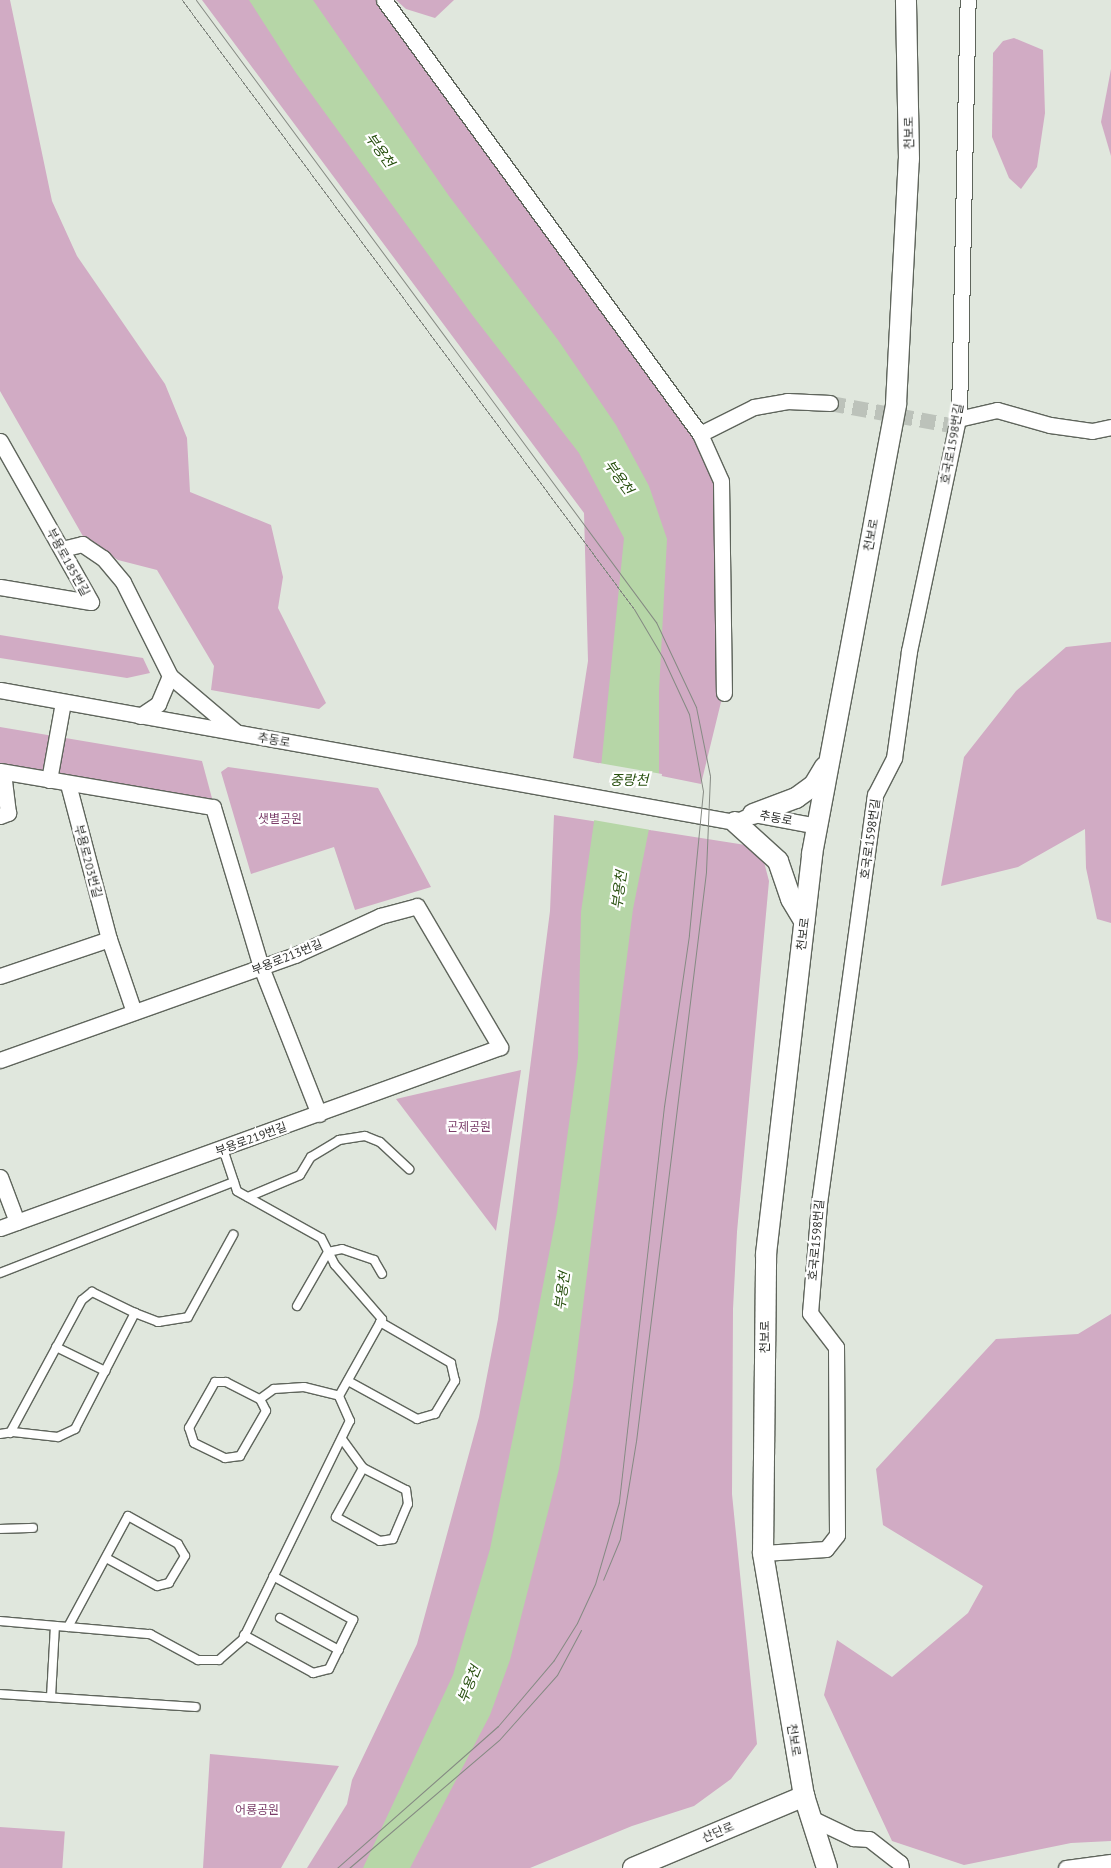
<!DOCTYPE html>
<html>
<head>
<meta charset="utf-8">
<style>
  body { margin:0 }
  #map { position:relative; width:1111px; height:1868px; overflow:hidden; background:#e0e7dd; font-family:"PT Sans","Noto Sans KR",sans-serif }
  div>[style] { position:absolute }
  .green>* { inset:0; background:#d1abc4; transform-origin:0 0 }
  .water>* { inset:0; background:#b6d6a7 }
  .pier>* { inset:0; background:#e0e7dd; transform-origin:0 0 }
  .street-tunnel>* { height:15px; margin-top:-7.5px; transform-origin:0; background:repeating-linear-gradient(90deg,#bcc2ba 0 15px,transparent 0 23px) }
  .roads { filter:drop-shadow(1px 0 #5f655c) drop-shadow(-1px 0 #5f655c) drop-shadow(0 1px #5f655c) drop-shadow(0 -1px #5f655c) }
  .lane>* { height:8px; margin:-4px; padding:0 4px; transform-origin:4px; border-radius:4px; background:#fff }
  .street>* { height:15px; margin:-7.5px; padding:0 7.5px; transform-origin:7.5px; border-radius:7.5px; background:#fff }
  .secondary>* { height:20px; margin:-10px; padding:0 10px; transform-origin:10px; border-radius:10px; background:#fff }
  .tram>* { height:1px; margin:-0.5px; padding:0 0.5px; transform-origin:0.5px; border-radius:0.5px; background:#858a83 }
  span { translate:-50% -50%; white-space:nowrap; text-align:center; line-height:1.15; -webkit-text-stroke:4.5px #fff; paint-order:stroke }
  .street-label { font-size:12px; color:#2d2f2c }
  .park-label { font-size:12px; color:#7b3e6a }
  .water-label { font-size:14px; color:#274f0e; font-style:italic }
</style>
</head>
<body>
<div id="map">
  <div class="green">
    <div style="clip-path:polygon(0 0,10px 0,52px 201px,77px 256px,165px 384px,187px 438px,190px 492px,271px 525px,283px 577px,278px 608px,326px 703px,319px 709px,211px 690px,214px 666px,157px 570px,118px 560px,84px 538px,0 391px)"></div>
    <div style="clip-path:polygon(202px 0,378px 0,690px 429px,718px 482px,722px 698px,701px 784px,573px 758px,588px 661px,584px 513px)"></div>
    <div style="clip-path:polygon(396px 0,454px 0,435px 18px,406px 9px)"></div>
    <div style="clip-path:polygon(1014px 38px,1043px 50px,1045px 113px,1037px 167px,1021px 189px,1009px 178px,992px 137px,993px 53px,1003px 41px)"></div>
    <div style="clip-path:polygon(1111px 69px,1111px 156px,1101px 122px)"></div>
    <div style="clip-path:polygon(0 635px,143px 658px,150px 673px,127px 678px,0 658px)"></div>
    <div style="clip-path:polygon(1111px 642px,1111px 923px,1097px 919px,1086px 868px,1085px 829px,1018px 867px,941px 886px,964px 757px,1016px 691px,1066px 647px)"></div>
    <div style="clip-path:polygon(0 727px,202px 761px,213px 802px,0 764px)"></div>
    <div style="clip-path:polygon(228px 767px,378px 788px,431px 887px,355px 910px,334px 847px,251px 874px,221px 772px)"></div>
    <div style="clip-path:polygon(554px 815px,752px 846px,764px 862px,769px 881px,737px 1232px,733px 1309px,732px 1494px,757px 1744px,731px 1779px,694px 1806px,632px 1826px,530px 1868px,307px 1868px,347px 1804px,352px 1780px,417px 1644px,479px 1417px,498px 1319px,550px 911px)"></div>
    <div style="clip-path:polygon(521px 1070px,496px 1231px,396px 1099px)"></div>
    <div style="clip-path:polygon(1111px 1314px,1111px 1841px,1071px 1843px,964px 1865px,892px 1841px,824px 1695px,837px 1640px,892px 1677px,968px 1613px,983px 1586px,883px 1525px,876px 1469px,996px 1339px,1078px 1334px)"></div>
    <div style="clip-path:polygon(210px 1754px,339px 1766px,281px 1868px,203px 1868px)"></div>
    <div style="left:0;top:1827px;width:65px;height:41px;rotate:4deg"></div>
  </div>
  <div class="water">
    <div style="clip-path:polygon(249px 0,313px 0,449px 196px,558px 340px,616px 425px,649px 486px,667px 539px,659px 691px,659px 779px,633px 909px,573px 1385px,559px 1469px,510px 1660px,490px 1715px,410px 1868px,363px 1868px,453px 1675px,490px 1549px,528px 1364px,557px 1212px,578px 1057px,581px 912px,599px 787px,624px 538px,579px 453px,473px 316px,296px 73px)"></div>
  </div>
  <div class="pier">
    <div style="left:599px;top:763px;width:64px;height:57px;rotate:10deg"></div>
  </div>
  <div class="street-tunnel">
    <div style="left:830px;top:403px;width:129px;rotate:10.3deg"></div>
  </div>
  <div class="roads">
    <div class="lane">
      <div style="left:248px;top:1197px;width:56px;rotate:-22.9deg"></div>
      <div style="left:300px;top:1175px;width:21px;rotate:-59deg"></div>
      <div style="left:311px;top:1157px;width:33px;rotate:-31deg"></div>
      <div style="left:339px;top:1140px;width:26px;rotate:-9deg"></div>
      <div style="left:365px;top:1136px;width:16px;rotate:22deg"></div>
      <div style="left:380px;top:1142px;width:40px;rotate:43deg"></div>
      <div style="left:0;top:1273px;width:251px;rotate:-21.3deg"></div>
      <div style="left:297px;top:1306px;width:62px;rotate:-60.1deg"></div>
      <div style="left:328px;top:1252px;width:14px;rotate:-12deg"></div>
      <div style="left:342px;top:1249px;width:34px;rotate:19deg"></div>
      <div style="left:374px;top:1260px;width:16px;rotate:60deg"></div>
      <div style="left:56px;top:1347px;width:55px;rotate:26.1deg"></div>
      <div style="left:348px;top:1381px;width:79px;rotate:28.8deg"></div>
      <div style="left:417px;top:1419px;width:19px;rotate:-16deg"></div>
      <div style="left:435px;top:1414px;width:39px;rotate:-59deg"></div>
      <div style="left:455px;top:1381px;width:18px;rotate:-103deg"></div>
      <div style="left:451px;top:1363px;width:82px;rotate:-150deg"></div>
      <div style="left:260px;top:1399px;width:13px;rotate:63deg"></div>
      <div style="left:266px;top:1411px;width:52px;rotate:120deg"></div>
      <div style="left:240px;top:1456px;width:15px;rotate:172deg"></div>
      <div style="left:225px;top:1458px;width:34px;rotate:-154deg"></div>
      <div style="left:194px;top:1443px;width:16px;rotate:-108deg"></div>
      <div style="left:189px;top:1428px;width:53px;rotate:-60.5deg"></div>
      <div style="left:215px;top:1382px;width:11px"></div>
      <div style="left:226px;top:1382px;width:38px;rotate:27deg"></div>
      <div style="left:260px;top:1399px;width:17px;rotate:-36deg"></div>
      <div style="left:274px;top:1389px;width:30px;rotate:-4deg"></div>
      <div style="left:304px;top:1387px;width:36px;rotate:14deg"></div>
      <div style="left:10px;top:1433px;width:151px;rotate:-61.6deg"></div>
      <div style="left:82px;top:1300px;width:13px;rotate:-39deg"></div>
      <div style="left:92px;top:1292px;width:48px;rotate:26deg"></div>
      <div style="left:0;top:1434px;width:13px;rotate:-9deg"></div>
      <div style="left:13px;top:1432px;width:45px;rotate:6.3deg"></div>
      <div style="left:58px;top:1437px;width:19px;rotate:-25deg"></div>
      <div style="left:75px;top:1429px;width:131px;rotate:-62.7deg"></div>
      <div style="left:135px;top:1313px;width:25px;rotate:21deg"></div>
      <div style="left:158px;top:1322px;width:30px;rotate:-9deg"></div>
      <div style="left:188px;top:1317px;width:94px;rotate:-61.2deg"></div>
      <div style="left:342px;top:1439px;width:36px;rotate:54deg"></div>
      <div style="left:363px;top:1468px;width:56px;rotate:118.9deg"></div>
      <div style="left:336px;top:1517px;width:50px;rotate:28.6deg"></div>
      <div style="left:380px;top:1541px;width:13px;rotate:-9deg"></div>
      <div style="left:393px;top:1539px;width:38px;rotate:-67deg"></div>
      <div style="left:408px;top:1504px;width:14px;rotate:-98deg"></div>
      <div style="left:406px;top:1490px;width:48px;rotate:-152.9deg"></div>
      <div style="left:0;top:1529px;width:33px;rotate:-2deg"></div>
      <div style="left:280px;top:1618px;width:67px;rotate:28.5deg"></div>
      <div style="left:0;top:1621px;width:151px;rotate:5deg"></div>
      <div style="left:150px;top:1634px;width:55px;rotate:28.4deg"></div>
      <div style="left:198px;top:1660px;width:21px"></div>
      <div style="left:219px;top:1660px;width:32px;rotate:-41deg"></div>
      <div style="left:243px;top:1639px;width:243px;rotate:-63.9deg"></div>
      <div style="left:350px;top:1421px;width:27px;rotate:-114deg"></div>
      <div style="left:339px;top:1396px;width:88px;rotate:-60.8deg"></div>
      <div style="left:382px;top:1319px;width:72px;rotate:-131deg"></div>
      <div style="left:335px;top:1265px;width:30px;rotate:-117deg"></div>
      <div style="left:321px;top:1238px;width:96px;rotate:-150.8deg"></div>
      <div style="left:237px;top:1191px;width:44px;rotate:-108.4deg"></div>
      <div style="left:68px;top:1627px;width:126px;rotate:-61.6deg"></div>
      <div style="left:128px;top:1516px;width:57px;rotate:29.2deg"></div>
      <div style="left:178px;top:1544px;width:14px;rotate:60deg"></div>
      <div style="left:185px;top:1556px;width:31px;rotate:121deg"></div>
      <div style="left:169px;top:1583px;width:12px;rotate:166deg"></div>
      <div style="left:157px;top:1586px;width:58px;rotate:-151.2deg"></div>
      <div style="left:244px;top:1635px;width:79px;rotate:28.8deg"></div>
      <div style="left:313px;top:1673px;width:16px;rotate:-14deg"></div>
      <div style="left:329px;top:1669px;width:55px;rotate:-63.9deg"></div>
      <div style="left:353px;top:1620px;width:91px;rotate:-151.2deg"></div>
      <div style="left:0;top:1694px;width:196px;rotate:3.8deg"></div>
      <div style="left:51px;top:1697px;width:71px;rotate:-86.8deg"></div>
    </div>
    <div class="street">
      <div style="left:384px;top:0;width:537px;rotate:53.94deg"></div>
      <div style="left:700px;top:434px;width:60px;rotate:-26.6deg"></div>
      <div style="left:754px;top:407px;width:34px;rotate:-10deg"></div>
      <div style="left:787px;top:401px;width:43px;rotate:2.7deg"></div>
      <div style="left:958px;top:419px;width:40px;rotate:-13deg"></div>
      <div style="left:997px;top:410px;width:55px;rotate:15.8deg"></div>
      <div style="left:1050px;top:425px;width:42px;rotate:8.1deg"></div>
      <div style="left:1092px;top:431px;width:19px;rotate:-12deg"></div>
      <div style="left:700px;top:434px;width:51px;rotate:65.9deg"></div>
      <div style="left:721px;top:481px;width:212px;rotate:89.2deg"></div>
      <div style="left:0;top:441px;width:185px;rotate:60.5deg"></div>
      <div style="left:62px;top:549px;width:21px;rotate:-14deg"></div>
      <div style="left:82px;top:544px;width:25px;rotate:34deg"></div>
      <div style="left:103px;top:558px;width:31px;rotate:50deg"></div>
      <div style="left:123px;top:582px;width:105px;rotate:63.4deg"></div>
      <div style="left:170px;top:676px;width:87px;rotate:40.3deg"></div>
      <div style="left:0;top:587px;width:92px;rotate:9.4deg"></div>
      <div style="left:0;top:690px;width:747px;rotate:10.18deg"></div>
      <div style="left:735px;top:822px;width:20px;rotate:-24deg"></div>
      <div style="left:753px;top:814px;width:65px;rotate:10.6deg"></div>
      <div style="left:140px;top:716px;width:22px;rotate:-34deg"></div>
      <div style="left:158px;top:704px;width:30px;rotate:-67deg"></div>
      <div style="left:0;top:771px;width:216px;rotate:9.6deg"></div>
      <div style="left:213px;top:807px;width:167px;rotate:73.3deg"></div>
      <div style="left:261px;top:967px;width:158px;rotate:68.5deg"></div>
      <div style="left:49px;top:780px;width:79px;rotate:-79.8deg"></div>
      <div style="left:68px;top:784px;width:160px;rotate:75.2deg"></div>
      <div style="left:109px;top:939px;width:77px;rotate:71.1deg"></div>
      <div style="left:0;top:816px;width:9px;rotate:-21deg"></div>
      <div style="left:8px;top:813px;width:41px;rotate:-97deg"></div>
      <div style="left:0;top:976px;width:115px;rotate:-18.7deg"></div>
      <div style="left:0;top:1060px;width:313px;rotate:-19.6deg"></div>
      <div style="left:295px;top:955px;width:94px;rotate:-24.6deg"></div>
      <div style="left:380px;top:916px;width:38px;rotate:-15deg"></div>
      <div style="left:417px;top:906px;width:164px;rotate:59.5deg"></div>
      <div style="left:500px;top:1047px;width:532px;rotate:160.1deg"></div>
      <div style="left:0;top:1177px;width:48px;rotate:69.3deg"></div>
      <div style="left:763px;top:1553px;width:63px;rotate:-3.6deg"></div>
      <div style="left:826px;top:1549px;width:18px;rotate:-52deg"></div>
      <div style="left:837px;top:1535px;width:188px;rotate:-90.3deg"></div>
      <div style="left:836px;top:1347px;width:43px;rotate:-127.4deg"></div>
      <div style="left:810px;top:1313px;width:110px;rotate:-85.3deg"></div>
      <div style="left:819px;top:1203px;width:412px;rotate:-82.2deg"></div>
      <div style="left:875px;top:795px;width:42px;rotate:-62.8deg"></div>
      <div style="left:894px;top:758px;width:108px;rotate:-82deg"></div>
      <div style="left:909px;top:651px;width:242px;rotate:-78.1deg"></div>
      <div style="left:959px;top:414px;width:414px;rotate:-88.8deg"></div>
      <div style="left:811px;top:1818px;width:47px;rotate:25.5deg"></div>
      <div style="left:853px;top:1838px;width:16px;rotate:4deg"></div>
      <div style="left:869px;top:1839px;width:39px;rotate:38deg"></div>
      <div style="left:900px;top:1863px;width:5px;rotate:79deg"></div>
      <div style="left:1066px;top:1868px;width:45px;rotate:-7.6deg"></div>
    </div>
    <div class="secondary">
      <div style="left:753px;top:814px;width:46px;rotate:-20.4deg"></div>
      <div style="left:796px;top:798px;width:22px;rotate:-36deg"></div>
      <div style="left:814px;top:785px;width:21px;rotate:-59deg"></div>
      <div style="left:735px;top:822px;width:58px;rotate:42.2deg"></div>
      <div style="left:778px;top:861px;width:40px;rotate:71.1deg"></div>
      <div style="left:791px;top:899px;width:26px;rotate:59deg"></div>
      <div style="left:633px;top:1868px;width:186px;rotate:-22.8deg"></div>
      <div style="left:827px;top:1868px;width:76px;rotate:-107.7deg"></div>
      <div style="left:804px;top:1796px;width:246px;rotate:-99.6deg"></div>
      <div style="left:763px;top:1553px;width:299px;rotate:-89.4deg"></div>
      <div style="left:766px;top:1254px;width:403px;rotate:-83.4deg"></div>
      <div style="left:812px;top:854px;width:458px;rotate:-79.4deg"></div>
      <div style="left:896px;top:404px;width:245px;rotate:-87deg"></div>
      <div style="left:909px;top:159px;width:159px;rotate:-91.1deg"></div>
    </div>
  </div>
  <div class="tram">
    <div style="left:182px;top:0;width:758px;rotate:53.42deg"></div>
    <div style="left:634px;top:609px;width:57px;rotate:59.4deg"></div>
    <div style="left:663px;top:658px;width:62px;rotate:65.1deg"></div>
    <div style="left:689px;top:714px;width:78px;rotate:79.7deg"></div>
    <div style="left:703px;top:791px;width:145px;rotate:95.6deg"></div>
    <div style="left:689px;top:935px;width:173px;rotate:98.3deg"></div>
    <div style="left:664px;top:1106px;width:399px;rotate:96.5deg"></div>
    <div style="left:619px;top:1502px;width:85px;rotate:106.3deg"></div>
    <div style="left:595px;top:1584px;width:43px;rotate:114.8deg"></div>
    <div style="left:577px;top:1623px;width:44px;rotate:121.9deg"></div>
    <div style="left:554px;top:1660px;width:87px;rotate:130.3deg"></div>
    <div style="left:498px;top:1726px;width:215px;rotate:138.6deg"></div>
    <div style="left:196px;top:0;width:774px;rotate:53.52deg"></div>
    <div style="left:656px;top:622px;width:94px;rotate:64.8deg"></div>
    <div style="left:696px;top:707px;width:70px;rotate:78.5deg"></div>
    <div style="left:710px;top:776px;width:96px;rotate:92.4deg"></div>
    <div style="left:706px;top:872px;width:573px;rotate:97.01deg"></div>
    <div style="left:636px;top:1441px;width:99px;rotate:99.3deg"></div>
    <div style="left:620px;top:1539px;width:44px;rotate:112.5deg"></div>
    <div style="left:349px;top:1868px;width:197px;rotate:-40.5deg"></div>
    <div style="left:499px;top:1740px;width:87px;rotate:-48.3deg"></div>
    <div style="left:557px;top:1675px;width:51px;rotate:-61.9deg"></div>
  </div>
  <div class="street-label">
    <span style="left:909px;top:133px;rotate:-91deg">천보로</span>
    <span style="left:952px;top:444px;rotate:-80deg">호국로1598번길</span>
    <span style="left:871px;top:535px;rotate:-79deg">천보로</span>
    <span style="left:68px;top:562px;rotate:61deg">부용로185번길</span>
    <span style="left:274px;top:740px;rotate:10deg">추동로</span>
    <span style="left:776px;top:818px;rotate:11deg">추동로</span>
    <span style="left:870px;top:839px;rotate:-82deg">호국로1598번길</span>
    <span style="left:88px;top:861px;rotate:75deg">부용로203번길</span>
    <span style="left:803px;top:934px;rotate:-83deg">천보로</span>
    <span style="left:287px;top:957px;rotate:-22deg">부용로213번길</span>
    <span style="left:251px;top:1139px;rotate:-20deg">부용로219번길</span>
    <span style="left:816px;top:1240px;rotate:-85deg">호국로1598번길</span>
    <span style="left:765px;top:1337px;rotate:-90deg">천보로</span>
    <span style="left:794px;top:1740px;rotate:81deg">천보로</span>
    <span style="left:718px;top:1832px;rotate:-23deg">산단로</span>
  </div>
  <div class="park-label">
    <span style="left:280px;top:819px">샛별공원</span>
    <span style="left:469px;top:1127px">곤제공원</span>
    <span style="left:257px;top:1810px">어룡공원</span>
  </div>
  <div class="water-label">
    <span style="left:380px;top:150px;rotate:54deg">부용천</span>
    <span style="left:619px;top:477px;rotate:54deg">부용천</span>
    <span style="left:629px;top:780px">중랑천</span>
    <span style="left:619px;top:890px;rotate:-82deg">부용천</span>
    <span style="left:562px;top:1291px;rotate:-82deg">부용천</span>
    <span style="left:469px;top:1684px;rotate:-68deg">부용천</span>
  </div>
</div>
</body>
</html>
